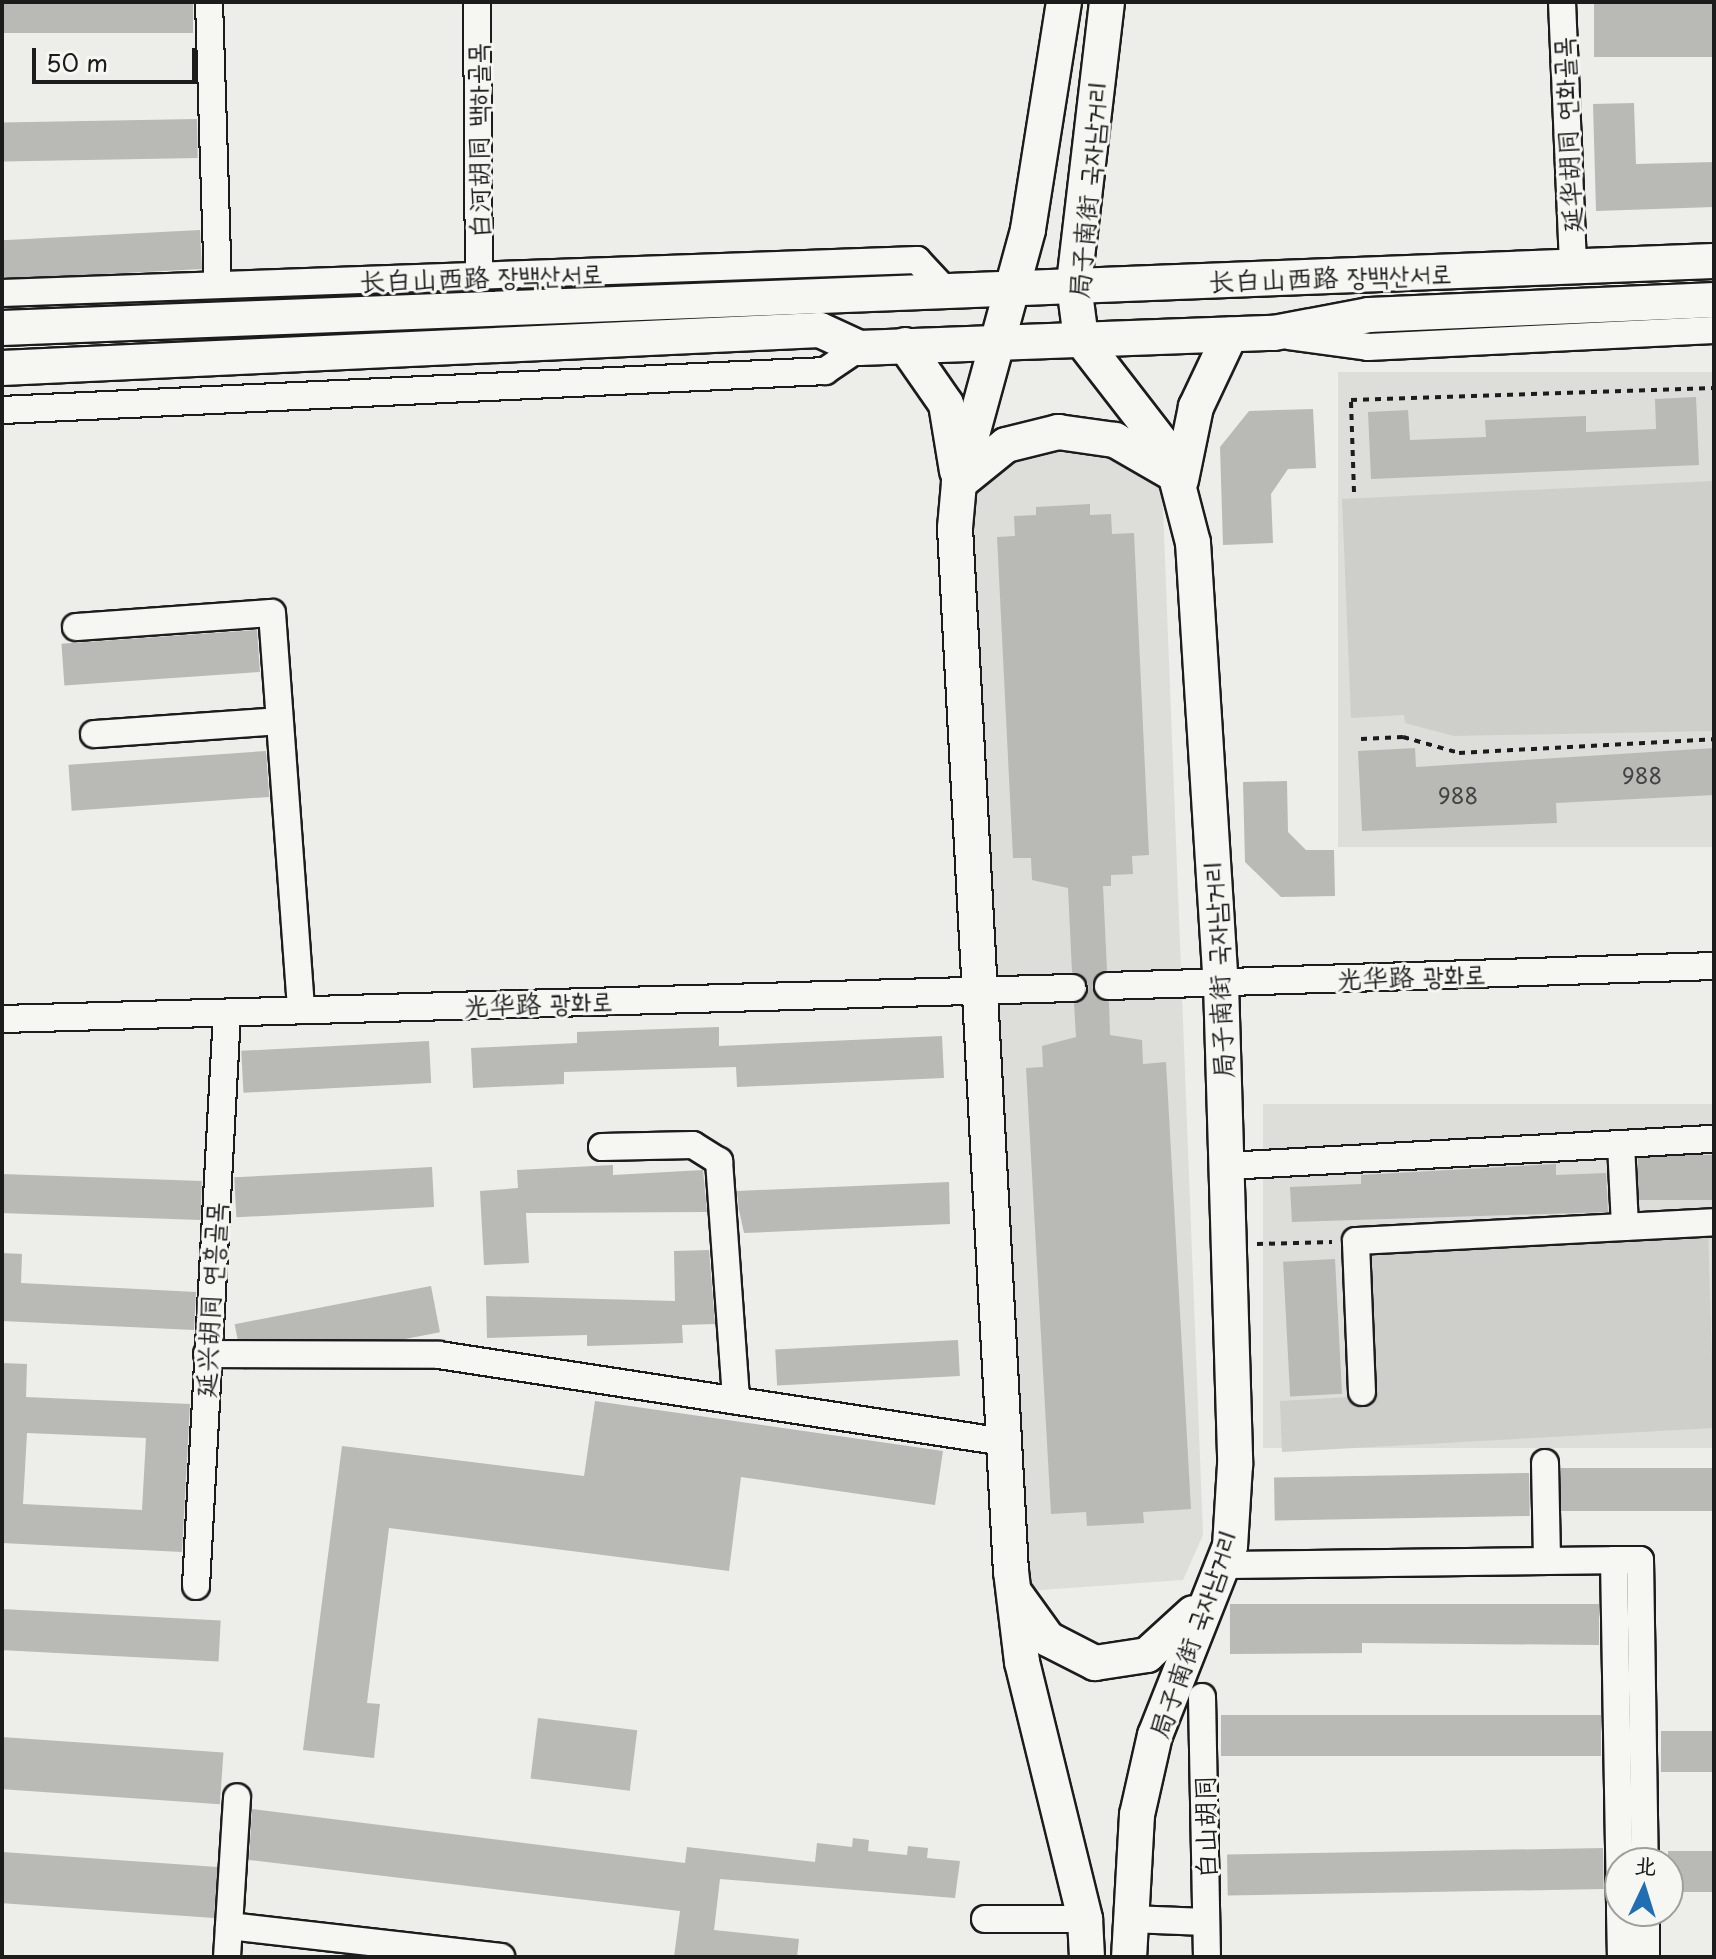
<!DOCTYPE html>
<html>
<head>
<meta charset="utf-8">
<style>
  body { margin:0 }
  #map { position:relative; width:1716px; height:1959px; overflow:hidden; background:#edede9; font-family:"Playpen Sans","LXGW WenKai TC","Poor Story",sans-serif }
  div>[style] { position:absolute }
  .built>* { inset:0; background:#ddddda; transform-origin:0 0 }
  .green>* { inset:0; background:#cececb }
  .building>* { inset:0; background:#b9b9b6; transform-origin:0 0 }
  .path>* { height:4px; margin-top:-2px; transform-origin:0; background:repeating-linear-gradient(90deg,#1c1c1c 0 6px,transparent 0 12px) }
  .roads { filter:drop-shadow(2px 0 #1c1c1c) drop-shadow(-2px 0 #1c1c1c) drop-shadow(0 2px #1c1c1c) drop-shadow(0 -2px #1c1c1c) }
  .minor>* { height:26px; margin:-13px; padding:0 13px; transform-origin:13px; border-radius:13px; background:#f6f6f2 }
  .major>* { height:34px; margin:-17px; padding:0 17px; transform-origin:17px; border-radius:17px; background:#f6f6f2 }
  span { translate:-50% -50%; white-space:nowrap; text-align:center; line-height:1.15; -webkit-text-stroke:6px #f6f6f2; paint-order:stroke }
  .number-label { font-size:22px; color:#434342 }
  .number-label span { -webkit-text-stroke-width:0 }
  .street-label { font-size:26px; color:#1c1c1c }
  .frame { position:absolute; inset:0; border:4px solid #1c1c1c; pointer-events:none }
  .north { position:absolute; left:1604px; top:1847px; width:80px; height:80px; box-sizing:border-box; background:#f6f6f2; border:2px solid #9f9f9c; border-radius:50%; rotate:4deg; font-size:22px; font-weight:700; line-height:32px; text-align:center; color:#1c1c1c }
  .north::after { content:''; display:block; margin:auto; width:28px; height:36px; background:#1f6fb2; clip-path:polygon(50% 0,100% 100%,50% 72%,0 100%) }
  .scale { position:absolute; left:32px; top:48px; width:164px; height:36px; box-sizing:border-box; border:4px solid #1c1c1c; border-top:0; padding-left:10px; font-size:24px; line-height:28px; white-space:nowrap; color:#1c1c1c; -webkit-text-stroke:6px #f6f6f2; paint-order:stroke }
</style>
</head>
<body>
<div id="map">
  <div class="built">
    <div style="left:1714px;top:372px;width:475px;height:376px;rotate:90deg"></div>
    <div style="clip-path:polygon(1063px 444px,1114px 455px,1159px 482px,1163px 508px,1203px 1535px,1183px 1580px,1026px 1591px,967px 500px,1010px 460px)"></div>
    <div style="left:1714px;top:1104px;width:344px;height:451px;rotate:90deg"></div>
  </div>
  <div class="green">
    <div style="clip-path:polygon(1714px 481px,1714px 731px,1454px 736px,1405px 723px,1404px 715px,1351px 718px,1342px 499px)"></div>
    <div style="clip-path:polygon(1708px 1228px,1714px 1428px,1282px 1452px,1280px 1401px,1371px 1396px,1363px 1246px)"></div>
  </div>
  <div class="building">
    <div style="left:2px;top:2px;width:191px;height:31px"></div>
    <div style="left:1714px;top:4px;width:53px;height:120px;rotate:90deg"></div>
    <div style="clip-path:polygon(1634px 103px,1636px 164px,1714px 162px,1714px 207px,1596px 211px,1593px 104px)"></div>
    <div style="left:197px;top:119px;width:39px;height:195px;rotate:89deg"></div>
    <div style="left:200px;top:230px;width:39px;height:198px;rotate:87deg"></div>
    <div style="clip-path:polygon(1696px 397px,1699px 465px,1371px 479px,1368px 412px,1408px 410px,1410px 440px,1486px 437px,1485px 420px,1586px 416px,1586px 432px,1656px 429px,1655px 399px)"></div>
    <div style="clip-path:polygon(1313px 409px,1316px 468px,1288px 469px,1271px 494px,1273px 543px,1223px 545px,1220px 447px,1249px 411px)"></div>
    <div style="clip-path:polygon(1090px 504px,1090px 515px,1111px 514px,1112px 534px,1134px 533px,1149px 855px,1132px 856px,1133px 874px,1111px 875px,1111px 886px,1103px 886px,1107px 970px,1092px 987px,1109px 1002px,1110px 1035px,1142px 1040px,1143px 1064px,1166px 1062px,1191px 1509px,1143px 1512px,1144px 1523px,1087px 1526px,1086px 1512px,1051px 1514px,1026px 1068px,1043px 1067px,1042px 1046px,1076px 1037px,1074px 1004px,1089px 987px,1072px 972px,1068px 888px,1032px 880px,1031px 858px,1013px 858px,997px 537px,1015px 536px,1014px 516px,1036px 515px,1036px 507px)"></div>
    <div style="left:257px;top:630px;width:42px;height:196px;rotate:86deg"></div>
    <div style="clip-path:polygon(1415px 748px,1416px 767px,1714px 748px,1714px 795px,1556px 803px,1557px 823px,1362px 831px,1358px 751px)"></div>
    <div style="left:266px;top:751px;width:46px;height:198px;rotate:86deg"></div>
    <div style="clip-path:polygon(1287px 781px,1288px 832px,1306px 850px,1334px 850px,1335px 896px,1281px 897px,1245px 862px,1243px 782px)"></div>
    <div style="clip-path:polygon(719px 1027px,719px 1046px,942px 1036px,944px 1078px,737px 1087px,736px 1067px,564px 1072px,564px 1084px,473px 1088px,471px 1048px,577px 1043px,577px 1032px)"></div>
    <div style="left:429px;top:1041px;width:42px;height:188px;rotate:87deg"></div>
    <div style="left:1714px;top:1155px;width:45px;height:76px;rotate:90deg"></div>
    <div style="clip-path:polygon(1556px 1164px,1556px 1175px,1606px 1173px,1608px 1212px,1292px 1222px,1290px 1187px,1361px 1184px,1361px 1175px)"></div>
    <div style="clip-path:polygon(613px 1165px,613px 1175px,703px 1170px,707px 1212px,526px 1213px,529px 1263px,484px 1265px,480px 1191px,518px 1188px,517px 1170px)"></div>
    <div style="left:432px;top:1167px;width:40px;height:198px;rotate:87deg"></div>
    <div style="left:2px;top:1174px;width:200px;height:39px;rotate:2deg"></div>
    <div style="clip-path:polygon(949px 1182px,950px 1224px,744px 1233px,739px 1210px,737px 1191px)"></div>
    <div style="clip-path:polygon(709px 1250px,715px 1324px,682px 1325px,683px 1343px,587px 1346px,587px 1335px,487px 1338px,486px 1296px,675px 1301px,674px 1251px)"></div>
    <div style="clip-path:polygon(2px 1253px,22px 1254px,21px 1283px,196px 1292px,194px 1330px,2px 1321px)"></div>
    <div style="left:1335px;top:1259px;width:135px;height:52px;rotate:87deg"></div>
    <div style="left:431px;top:1286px;width:47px;height:200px;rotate:79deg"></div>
    <div style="left:958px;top:1340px;width:36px;height:183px;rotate:87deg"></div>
    <div style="clip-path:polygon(evenodd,2px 1363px,27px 1364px,26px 1397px,190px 1404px,182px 1552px,2px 1543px,2px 1363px,27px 1433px,146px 1438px,142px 1510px,23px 1504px,27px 1433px)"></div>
    <div style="clip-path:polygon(595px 1401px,943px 1451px,935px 1505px,741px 1477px,729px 1571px,389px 1528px,367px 1703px,380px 1704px,374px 1758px,303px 1750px,342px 1446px,584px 1476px)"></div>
    <div style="left:1714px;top:1468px;width:43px;height:153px;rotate:90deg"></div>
    <div style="left:1529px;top:1473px;width:43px;height:255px;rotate:89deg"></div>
    <div style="clip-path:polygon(1230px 1604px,1599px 1604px,1599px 1645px,1362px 1643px,1362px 1653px,1230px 1654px)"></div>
    <div style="left:2px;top:1609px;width:219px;height:41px;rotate:3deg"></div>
    <div style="left:1601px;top:1715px;width:41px;height:380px;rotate:90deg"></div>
    <div style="left:538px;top:1718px;width:100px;height:61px;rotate:7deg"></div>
    <div style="left:1661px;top:1731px;width:53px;height:41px"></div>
    <div style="left:2px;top:1737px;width:222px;height:52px;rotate:4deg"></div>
    <div style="clip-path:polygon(252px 1809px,685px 1863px,687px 1847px,815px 1862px,817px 1843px,852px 1847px,853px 1838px,869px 1840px,868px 1851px,907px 1855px,908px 1846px,928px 1848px,927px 1858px,960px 1861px,955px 1898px,720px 1879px,714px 1930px,799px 1939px,797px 1957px,674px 1957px,680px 1911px,249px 1860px)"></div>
    <div style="left:1603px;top:1848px;width:41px;height:376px;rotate:89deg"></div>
    <div style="left:1714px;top:1851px;width:41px;height:46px;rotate:90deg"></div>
    <div style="left:2px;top:1852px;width:216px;height:51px;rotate:4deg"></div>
  </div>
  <div class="path">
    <div style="left:1354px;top:492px;width:92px;rotate:-91.9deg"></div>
    <div style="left:1351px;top:400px;width:363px;rotate:-1.9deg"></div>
    <div style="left:1361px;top:739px;width:42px;rotate:-2.7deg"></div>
    <div style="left:1403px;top:737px;width:58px;rotate:15.9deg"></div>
    <div style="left:1459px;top:753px;width:255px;rotate:-3.1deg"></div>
    <div style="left:1257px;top:1244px;width:75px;rotate:-1.5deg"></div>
  </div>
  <div class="roads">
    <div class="minor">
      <div style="left:209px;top:2px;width:281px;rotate:88.2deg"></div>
      <div style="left:477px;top:2px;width:277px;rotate:89.6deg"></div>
      <div style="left:1562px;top:2px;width:265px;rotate:87.6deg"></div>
      <div style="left:2px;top:293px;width:916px;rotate:-2.07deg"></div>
      <div style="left:917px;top:260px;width:42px;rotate:46.9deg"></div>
      <div style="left:1289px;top:336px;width:80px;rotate:7.9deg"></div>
      <div style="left:1368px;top:347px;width:346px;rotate:-2.8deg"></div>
      <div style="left:2px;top:410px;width:824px;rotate:-2.71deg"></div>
      <div style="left:825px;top:371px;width:41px;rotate:-34.1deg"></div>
      <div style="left:76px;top:627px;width:196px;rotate:-4.1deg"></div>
      <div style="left:272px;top:613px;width:398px;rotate:85.8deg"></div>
      <div style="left:94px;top:734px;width:185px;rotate:-4deg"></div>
      <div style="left:1108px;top:986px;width:606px;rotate:-1.89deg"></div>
      <div style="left:2px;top:1019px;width:1071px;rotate:-1.66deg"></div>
      <div style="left:1621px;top:1144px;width:83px;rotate:87.2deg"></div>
      <div style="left:602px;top:1147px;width:91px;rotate:-1.3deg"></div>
      <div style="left:693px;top:1145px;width:31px;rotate:32deg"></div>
      <div style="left:719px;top:1161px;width:240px;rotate:85.9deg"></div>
      <div style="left:1227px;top:1166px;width:488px;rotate:-3.2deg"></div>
      <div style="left:207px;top:1354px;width:232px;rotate:0.2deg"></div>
      <div style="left:439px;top:1355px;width:572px;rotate:8.75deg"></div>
      <div style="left:1362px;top:1392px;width:151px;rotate:-92.3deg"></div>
      <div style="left:1356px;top:1241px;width:359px;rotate:-3deg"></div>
      <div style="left:1545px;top:1463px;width:98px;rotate:88.8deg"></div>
      <div style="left:1614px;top:1560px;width:26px"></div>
      <div style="left:1640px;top:1560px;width:303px;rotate:89.1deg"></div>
      <div style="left:1221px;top:1565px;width:393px;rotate:-0.7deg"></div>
      <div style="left:1614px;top:1560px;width:350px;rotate:89deg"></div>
      <div style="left:196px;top:1586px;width:573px;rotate:-86.9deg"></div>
      <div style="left:1202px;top:1697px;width:260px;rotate:88.9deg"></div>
      <div style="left:1620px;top:1911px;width:46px;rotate:88.8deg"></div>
      <div style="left:1646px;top:1911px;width:46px;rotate:90deg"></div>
      <div style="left:985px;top:1919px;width:100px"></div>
      <div style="left:1130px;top:1919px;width:76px;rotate:2.3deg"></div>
      <div style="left:229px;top:1926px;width:274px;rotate:6.5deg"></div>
      <div style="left:227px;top:1957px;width:160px;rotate:-86.4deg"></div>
    </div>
    <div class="major">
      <div style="left:1064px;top:2px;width:231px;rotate:99deg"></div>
      <div style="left:1028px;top:230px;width:262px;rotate:105.3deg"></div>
      <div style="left:959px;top:483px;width:45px;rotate:95.1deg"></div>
      <div style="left:955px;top:528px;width:1045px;rotate:86.93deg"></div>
      <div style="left:1011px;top:1571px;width:92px;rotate:83.1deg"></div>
      <div style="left:1022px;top:1662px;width:265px;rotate:76.2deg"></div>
      <div style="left:1085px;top:1919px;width:38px;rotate:87deg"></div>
      <div style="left:1107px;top:2px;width:285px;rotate:96.7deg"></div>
      <div style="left:1074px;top:285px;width:54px;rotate:82.6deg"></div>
      <div style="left:1081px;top:339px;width:145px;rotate:52.3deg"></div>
      <div style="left:1170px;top:454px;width:92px;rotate:75.5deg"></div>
      <div style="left:1193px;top:543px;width:441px;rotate:86.4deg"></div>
      <div style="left:1221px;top:983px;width:482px;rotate:88.3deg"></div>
      <div style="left:1235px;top:1465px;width:81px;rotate:93.5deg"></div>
      <div style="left:1230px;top:1546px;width:203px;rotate:111.6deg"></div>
      <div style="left:1155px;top:1735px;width:82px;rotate:102.7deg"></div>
      <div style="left:1137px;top:1815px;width:142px;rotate:93.2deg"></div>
      <div style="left:2px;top:328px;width:1713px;rotate:-2.24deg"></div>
      <div style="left:905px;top:345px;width:72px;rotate:55.2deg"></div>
      <div style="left:946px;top:404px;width:68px;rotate:80.7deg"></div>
      <div style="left:2px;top:368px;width:819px;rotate:-2.66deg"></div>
      <div style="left:820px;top:330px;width:43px;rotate:24.8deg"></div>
      <div style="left:859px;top:348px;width:415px;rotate:-2.1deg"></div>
      <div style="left:1274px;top:333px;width:97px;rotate:-10.7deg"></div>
      <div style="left:1369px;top:315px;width:345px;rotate:-2.5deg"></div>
      <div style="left:1181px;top:480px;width:75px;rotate:-78.4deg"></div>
      <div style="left:1196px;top:407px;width:80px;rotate:-64.7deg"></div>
      <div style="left:959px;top:483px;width:60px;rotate:-39deg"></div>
      <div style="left:1006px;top:445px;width:54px;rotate:-14deg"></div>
      <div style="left:1058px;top:432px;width:58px;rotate:8deg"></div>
      <div style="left:1115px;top:440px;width:68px;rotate:30deg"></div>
      <div style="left:1017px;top:1596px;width:53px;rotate:54.2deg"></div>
      <div style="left:1048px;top:1639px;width:53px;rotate:27.1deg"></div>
      <div style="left:1095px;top:1663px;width:53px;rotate:-8.7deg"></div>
      <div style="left:1147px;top:1655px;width:62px;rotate:-42.4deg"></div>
    </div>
  </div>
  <div class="number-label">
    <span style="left:1642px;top:775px">988</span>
    <span style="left:1458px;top:795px">988</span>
  </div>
  <div class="street-label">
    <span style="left:1567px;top:135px;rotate:-93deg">延华胡同 연화골목</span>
    <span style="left:478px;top:141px;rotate:-91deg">白河胡同 백하골목</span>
    <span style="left:1088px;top:190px;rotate:-85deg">局子南街 국자남거리</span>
    <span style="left:481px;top:277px;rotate:-2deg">长白山西路 장백산서로</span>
    <span style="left:1330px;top:277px;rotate:-2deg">长白山西路 장백산서로</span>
    <span style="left:1218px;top:970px;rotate:-93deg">局子南街 국자남거리</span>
    <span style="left:1411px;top:976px;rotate:-2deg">光华路 광화로</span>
    <span style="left:538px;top:1003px;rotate:-2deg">光华路 광화로</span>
    <span style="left:210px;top:1300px;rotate:-87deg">延兴胡同 연흥골목</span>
    <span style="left:1193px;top:1634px;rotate:-71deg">局子南街 국자남거리</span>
    <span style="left:1205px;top:1827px;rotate:-91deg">白山胡同</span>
  </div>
  <div class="frame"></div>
  <div class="north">北</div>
  <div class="scale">50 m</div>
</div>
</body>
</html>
